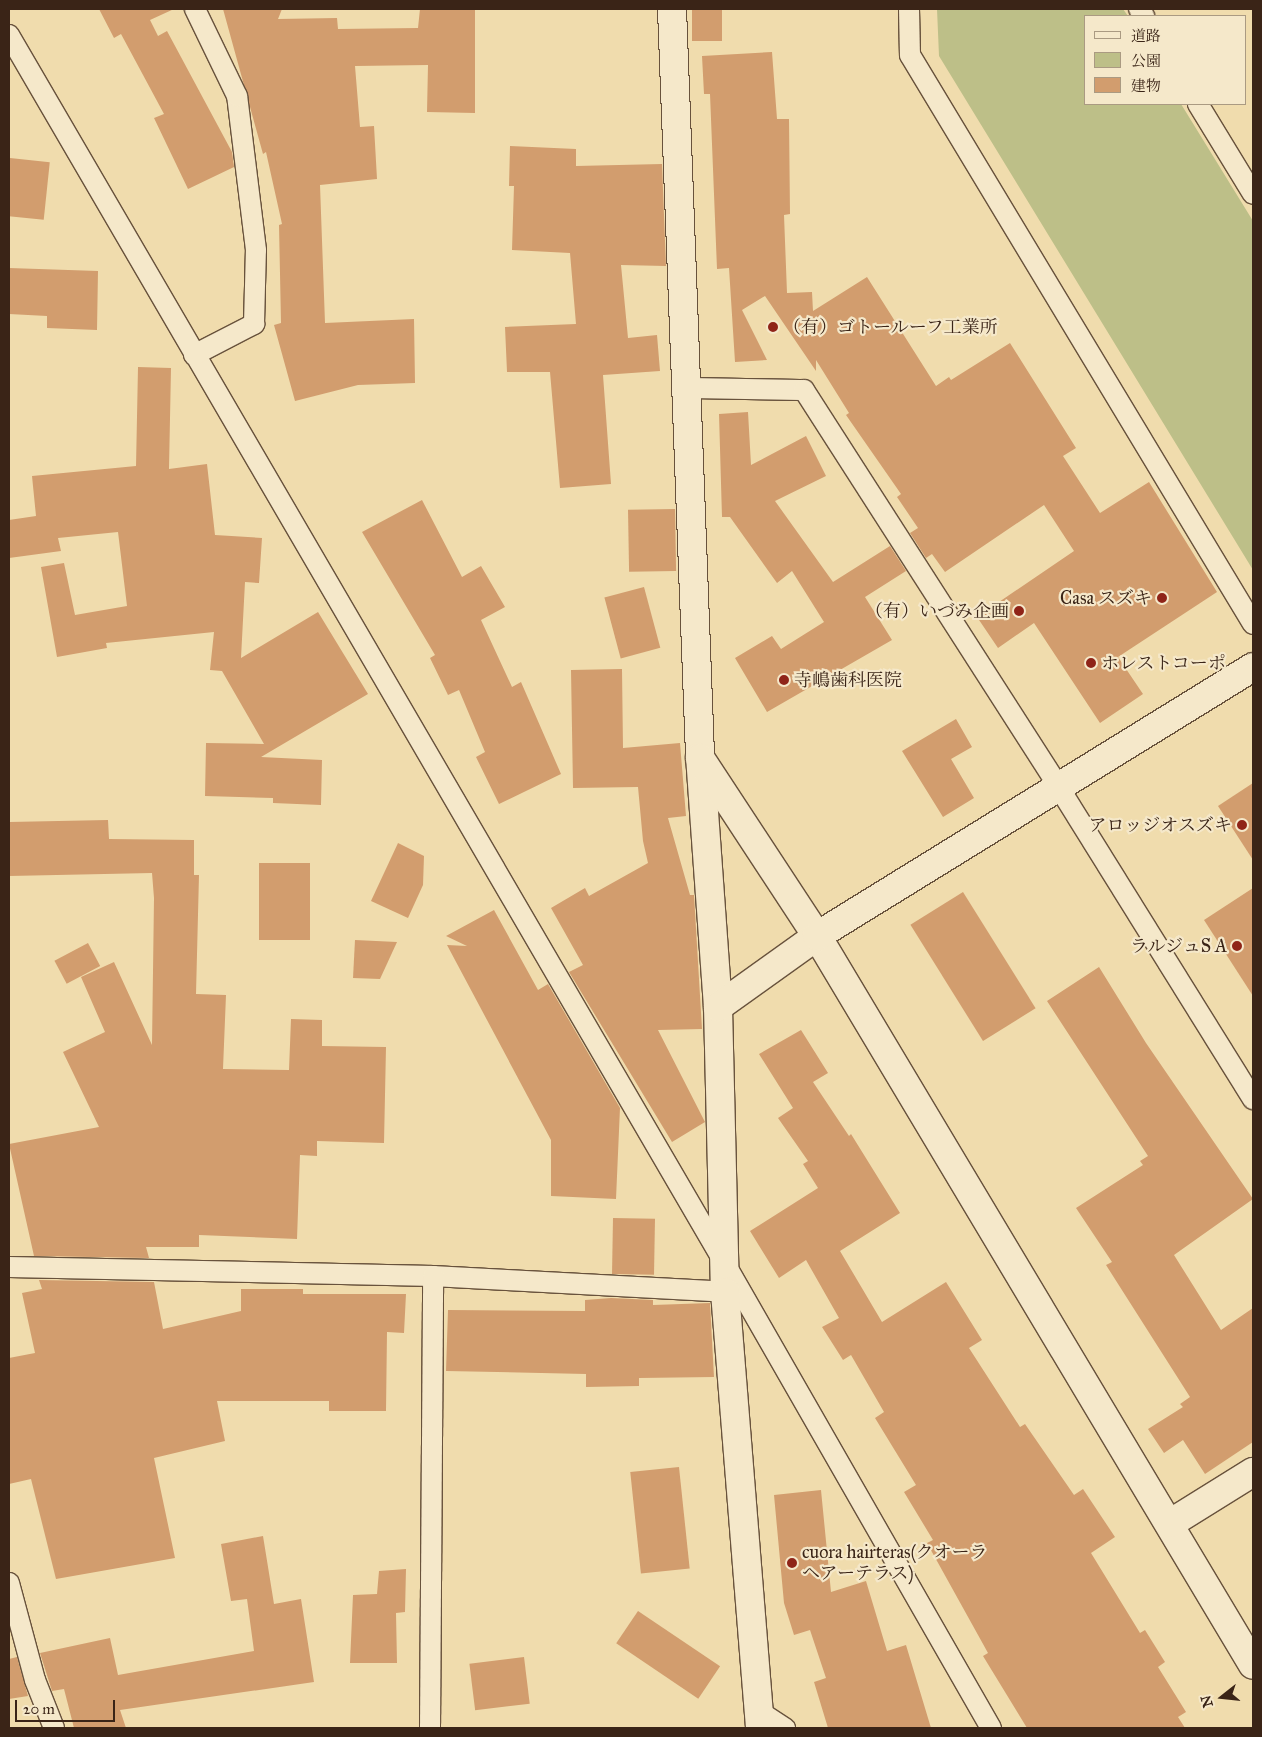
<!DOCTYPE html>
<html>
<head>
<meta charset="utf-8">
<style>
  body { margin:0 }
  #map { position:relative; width:1262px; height:1737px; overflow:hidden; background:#f0dcad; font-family:"IM FELL Great Primer","Noto Serif JP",serif }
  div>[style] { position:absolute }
  .green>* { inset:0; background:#bdbf88 }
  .building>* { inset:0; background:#d29d6e; transform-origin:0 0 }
  .roads { filter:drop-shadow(1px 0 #68523c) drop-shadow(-1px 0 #68523c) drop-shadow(0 1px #68523c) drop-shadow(0 -1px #68523c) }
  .service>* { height:20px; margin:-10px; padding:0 10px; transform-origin:10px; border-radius:10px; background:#f5e8ca }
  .minor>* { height:28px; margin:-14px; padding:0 14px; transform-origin:14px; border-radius:14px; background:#f5e8ca }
  .tertiary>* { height:28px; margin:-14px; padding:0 14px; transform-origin:14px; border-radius:14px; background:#f5e8ca }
  .dots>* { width:14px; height:14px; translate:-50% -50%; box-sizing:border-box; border:2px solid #f5e8ca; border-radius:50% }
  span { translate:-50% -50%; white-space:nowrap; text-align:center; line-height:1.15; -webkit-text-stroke:4.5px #f5e8ca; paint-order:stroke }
  .poi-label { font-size:18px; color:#3a2417 }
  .left { translate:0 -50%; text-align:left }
  .right { translate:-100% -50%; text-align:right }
  .frame { position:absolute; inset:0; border:10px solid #3a2417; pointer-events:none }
  .legend { position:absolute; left:1084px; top:15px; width:162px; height:90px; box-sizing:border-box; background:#f5e8ca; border:1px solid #aa9a82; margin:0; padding:6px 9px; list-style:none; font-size:15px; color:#3a2417 }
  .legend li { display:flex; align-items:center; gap:10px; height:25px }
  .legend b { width:25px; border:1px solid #aa9a82 }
  .north { position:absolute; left:1197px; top:1672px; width:50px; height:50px; -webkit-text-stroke:4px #f5e8ca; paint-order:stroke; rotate:254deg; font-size:14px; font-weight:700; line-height:20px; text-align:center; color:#3a2417 }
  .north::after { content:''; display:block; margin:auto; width:18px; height:22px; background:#3a2417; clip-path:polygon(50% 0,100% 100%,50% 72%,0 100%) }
  .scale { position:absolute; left:15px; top:1700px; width:100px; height:22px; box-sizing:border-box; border:2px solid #3a2417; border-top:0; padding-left:6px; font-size:15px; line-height:18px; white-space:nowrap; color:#3a2417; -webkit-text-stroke:4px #f5e8ca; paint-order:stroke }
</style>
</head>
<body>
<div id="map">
  <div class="green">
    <div style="clip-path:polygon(937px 9px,1123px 9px,1128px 16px,1086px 16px,1086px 104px,1181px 104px,1253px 221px,1253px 570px,939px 56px)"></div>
  </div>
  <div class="building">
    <div style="clip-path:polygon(99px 9px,174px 9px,150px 20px,158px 36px,167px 31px,232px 152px,234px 167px,188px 189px,154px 118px,164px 114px,121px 34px,114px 38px)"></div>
    <div style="clip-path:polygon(223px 9px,282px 9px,278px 19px,337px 18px,338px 29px,418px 28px,420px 9px,475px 9px,475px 113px,427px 112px,428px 65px,355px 66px,360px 127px,374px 126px,377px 179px,320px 185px,325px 323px,414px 319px,415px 383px,358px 385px,295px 401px,274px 325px,281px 323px,279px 225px,282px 224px,266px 152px,263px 154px)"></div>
    <div style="left:692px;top:9px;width:30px;height:32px"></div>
    <div style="clip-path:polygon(772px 52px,777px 119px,789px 119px,790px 214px,784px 215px,787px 293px,812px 292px,813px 311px,867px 277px,936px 386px,949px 377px,951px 380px,1010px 343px,1076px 448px,1063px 456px,1100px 513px,1149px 482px,1217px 592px,1118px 657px,1143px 694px,1100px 723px,1034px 623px,998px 648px,977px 617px,1074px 551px,1044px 505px,945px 572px,932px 554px,926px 558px,910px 533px,918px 528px,897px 497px,901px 494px,846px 415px,849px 413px,816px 360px,816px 371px,765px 296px,742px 310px,767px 360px,735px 362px,729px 268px,717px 269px,710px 94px,704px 94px,702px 56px)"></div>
    <div style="clip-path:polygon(510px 146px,576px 149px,576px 166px,662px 164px,666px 266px,621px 265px,628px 338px,657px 335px,660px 371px,603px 375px,611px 484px,560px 488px,550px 372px,507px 372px,505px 327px,576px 324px,570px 253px,512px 250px,514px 186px,509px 186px)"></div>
    <div style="left:10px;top:158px;width:40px;height:58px;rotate:6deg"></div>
    <div style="clip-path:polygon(9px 268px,98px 271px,97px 330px,47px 328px,47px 316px,9px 314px)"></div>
    <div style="clip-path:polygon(138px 367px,171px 368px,169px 469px,207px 464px,215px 535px,262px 538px,259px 583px,245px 582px,241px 658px,318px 612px,368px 694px,261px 757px,322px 760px,321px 805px,273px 803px,273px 798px,205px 796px,206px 743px,264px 744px,222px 671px,210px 670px,214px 632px,106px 643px,107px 648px,57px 657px,41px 567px,64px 563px,75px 615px,127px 606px,118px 532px,58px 538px,61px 551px,9px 558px,9px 520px,36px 516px,32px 476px,136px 466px)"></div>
    <div style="clip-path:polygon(748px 412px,751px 465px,806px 436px,826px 476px,775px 501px,833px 582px,890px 546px,906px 571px,865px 597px,892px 640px,767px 712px,735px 658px,772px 636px,781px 649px,824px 622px,792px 571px,777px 583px,730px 517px,722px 517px,719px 414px)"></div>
    <div style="clip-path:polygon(422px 500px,462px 577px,481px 566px,505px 607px,481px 620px,512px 687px,521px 682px,561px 774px,499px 804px,476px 757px,485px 752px,459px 690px,448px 695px,430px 658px,435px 655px,362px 532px)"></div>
    <div style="left:675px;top:509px;width:62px;height:47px;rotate:89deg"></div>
    <div style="left:644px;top:587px;width:63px;height:41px;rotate:75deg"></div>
    <div style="clip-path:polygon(622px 669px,623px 748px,680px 743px,686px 816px,668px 818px,690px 895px,694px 895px,702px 1029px,658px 1030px,705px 1122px,672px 1142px,569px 972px,583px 965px,551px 908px,585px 888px,589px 896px,648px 863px,643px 841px,638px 787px,573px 788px,571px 670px)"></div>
    <div style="clip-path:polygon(956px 719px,972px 747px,951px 759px,974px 798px,943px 817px,902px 751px)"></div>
    <div style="clip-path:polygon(1253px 783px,1253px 860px,1218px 806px)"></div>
    <div style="clip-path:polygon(108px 820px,109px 839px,194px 840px,194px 875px,199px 875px,196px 994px,226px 995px,223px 1069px,289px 1070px,291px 1019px,322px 1020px,322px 1046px,386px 1047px,384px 1143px,317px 1141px,317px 1156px,300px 1155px,297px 1239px,199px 1235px,199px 1247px,146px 1247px,149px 1258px,34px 1256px,9px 1144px,99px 1127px,63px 1052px,105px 1032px,81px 977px,114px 962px,152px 1045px,154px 898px,152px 873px,9px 876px,9px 822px)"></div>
    <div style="clip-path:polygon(398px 843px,424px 856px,423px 885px,408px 918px,371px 901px)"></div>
    <div style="left:259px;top:863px;width:51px;height:77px"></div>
    <div style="clip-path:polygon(1253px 888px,1253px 996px,1204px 920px)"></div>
    <div style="left:963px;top:892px;width:137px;height:62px;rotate:58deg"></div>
    <div style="clip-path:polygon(494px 910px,538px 990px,548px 984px,620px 1108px,616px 1199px,551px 1196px,551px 1140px,447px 945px,467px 946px,446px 936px)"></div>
    <div style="clip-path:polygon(355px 940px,397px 942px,380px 979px,353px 978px)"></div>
    <div style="left:88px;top:943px;width:26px;height:38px;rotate:62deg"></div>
    <div style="clip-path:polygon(1099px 967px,1146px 1043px,1253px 1199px,1174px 1255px,1221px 1330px,1253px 1308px,1253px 1442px,1205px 1474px,1183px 1440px,1164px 1453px,1148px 1429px,1183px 1407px,1180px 1404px,1190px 1397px,1106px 1265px,1112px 1262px,1076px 1208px,1143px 1165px,1140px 1161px,1148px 1156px,1047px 1001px)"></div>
    <div style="clip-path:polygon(801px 1030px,828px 1073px,813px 1082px,849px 1136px,851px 1134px,900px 1213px,840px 1251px,882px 1322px,946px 1282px,982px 1340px,969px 1348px,1020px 1427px,1025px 1424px,1074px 1495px,1083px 1489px,1115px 1537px,1091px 1553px,1140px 1633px,1145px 1630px,1165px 1662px,1158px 1667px,1186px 1712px,1178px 1717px,1185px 1728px,1027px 1728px,983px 1656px,988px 1653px,927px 1543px,933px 1540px,904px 1492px,916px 1485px,875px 1418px,884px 1412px,851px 1355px,843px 1360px,822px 1327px,839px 1318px,806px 1260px,779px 1278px,750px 1231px,818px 1188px,803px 1164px,808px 1161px,778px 1118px,793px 1108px,759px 1054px)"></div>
    <div style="left:613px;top:1218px;width:42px;height:56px;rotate:1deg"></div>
    <div style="clip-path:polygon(39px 1280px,154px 1282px,163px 1329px,241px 1311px,241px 1289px,303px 1289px,303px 1294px,406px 1294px,404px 1333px,387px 1332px,386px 1411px,329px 1411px,329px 1401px,217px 1401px,225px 1441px,154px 1458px,175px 1558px,56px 1579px,31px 1479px,9px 1484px,9px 1358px,35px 1353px,22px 1293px,42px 1289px)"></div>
    <div style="clip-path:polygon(611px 1298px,653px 1300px,653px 1305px,710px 1303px,714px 1377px,639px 1378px,639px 1386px,586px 1387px,586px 1374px,446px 1371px,448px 1310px,585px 1311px,585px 1300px)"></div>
    <div style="left:679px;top:1467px;width:102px;height:49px;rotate:84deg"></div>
    <div style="clip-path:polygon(821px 1490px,831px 1592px,866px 1581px,887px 1651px,906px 1645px,931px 1728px,828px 1728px,814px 1682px,826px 1678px,810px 1630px,794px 1635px,784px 1603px,774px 1495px)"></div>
    <div style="clip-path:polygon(263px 1536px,274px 1604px,301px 1599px,314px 1682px,120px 1710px,126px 1728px,74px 1728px,64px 1689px,52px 1691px,40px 1653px,110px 1638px,118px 1675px,254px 1651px,247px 1599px,231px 1601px,221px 1544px)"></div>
    <div style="clip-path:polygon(406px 1569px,405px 1612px,396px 1613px,397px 1663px,350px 1663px,353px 1595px,377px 1594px,379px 1571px)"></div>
    <div style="left:638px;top:1611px;width:99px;height:39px;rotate:34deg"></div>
    <div style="clip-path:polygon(17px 1657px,28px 1696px,9px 1699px,9px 1659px)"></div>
    <div style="left:524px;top:1657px;width:47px;height:55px;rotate:83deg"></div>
  </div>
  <div class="roads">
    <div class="service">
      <div style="left:909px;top:9px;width:46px;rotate:88.8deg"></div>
      <div style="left:910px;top:55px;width:664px;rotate:58.92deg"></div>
      <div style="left:1139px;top:9px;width:9px;rotate:54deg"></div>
      <div style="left:9px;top:35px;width:1420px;rotate:59.77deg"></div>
      <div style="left:724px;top:1262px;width:537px;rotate:60.19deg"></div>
      <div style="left:1198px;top:104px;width:105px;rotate:58.6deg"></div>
      <div style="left:194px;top:355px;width:68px;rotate:-27.3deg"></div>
      <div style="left:254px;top:324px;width:74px;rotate:-88.5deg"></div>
      <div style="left:256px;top:250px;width:155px;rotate:-97deg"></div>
      <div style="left:237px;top:96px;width:97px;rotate:-115.8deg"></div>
      <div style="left:687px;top:388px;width:117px;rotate:1deg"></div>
      <div style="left:804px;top:390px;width:470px;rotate:57.3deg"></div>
      <div style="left:1058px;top:786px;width:369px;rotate:58.1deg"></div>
      <div style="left:9px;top:1267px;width:424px;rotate:1.2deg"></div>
      <div style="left:433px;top:1276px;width:292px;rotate:3.1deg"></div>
      <div style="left:9px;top:1583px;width:100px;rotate:75deg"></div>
      <div style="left:35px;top:1680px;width:52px;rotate:68.4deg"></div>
      <div style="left:760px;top:1712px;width:30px;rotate:33deg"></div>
      <div style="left:430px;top:1728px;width:452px;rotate:-89.6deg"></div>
    </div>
    <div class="minor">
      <div style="left:672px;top:9px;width:748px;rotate:87.85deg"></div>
      <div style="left:700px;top:756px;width:252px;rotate:85.9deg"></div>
      <div style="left:718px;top:1007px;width:285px;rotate:88.6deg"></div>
      <div style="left:725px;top:1292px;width:437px;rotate:85.4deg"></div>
      <div style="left:700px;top:758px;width:213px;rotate:56.7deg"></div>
      <div style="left:817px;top:936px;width:849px;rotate:59.12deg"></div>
      <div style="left:1171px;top:1523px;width:97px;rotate:-31.9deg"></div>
    </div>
    <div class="tertiary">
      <div style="left:718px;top:1007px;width:122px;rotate:-35.6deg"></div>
      <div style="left:817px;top:936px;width:512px;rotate:-31.67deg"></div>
    </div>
  </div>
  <div class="dots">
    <div style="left:773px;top:327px;background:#8f2418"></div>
    <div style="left:1162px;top:598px;background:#8f2418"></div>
    <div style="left:1019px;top:611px;background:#8f2418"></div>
    <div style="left:1091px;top:663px;background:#8f2418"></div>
    <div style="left:784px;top:680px;background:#8f2418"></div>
    <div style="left:1242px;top:825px;background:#8f2418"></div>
    <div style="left:1237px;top:946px;background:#8f2418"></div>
    <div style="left:792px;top:1563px;background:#8f2418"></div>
  </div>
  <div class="poi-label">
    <span class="left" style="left:783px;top:327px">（有）ゴトールーフ工業所</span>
    <span class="right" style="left:1152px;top:598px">Casa スズキ</span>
    <span class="right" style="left:1009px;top:611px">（有）いづみ企画</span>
    <span class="left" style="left:1101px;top:663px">ホレストコーポ</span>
    <span class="left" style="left:794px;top:680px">寺嶋歯科医院</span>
    <span class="right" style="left:1232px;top:825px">アロッジオスズキ</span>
    <span class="right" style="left:1227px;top:946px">ラルジュS A</span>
    <span class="left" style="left:802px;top:1563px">cuora hairteras(クオーラ<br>ヘアーテラス)</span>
  </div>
  <div class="frame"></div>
  <ul class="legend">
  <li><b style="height:6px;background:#f5e8ca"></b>道路</li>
  <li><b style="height:14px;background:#bdbf88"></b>公園</li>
  <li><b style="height:14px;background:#d29d6e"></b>建物</li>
  </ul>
  <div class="north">N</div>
  <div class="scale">20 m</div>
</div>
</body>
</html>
